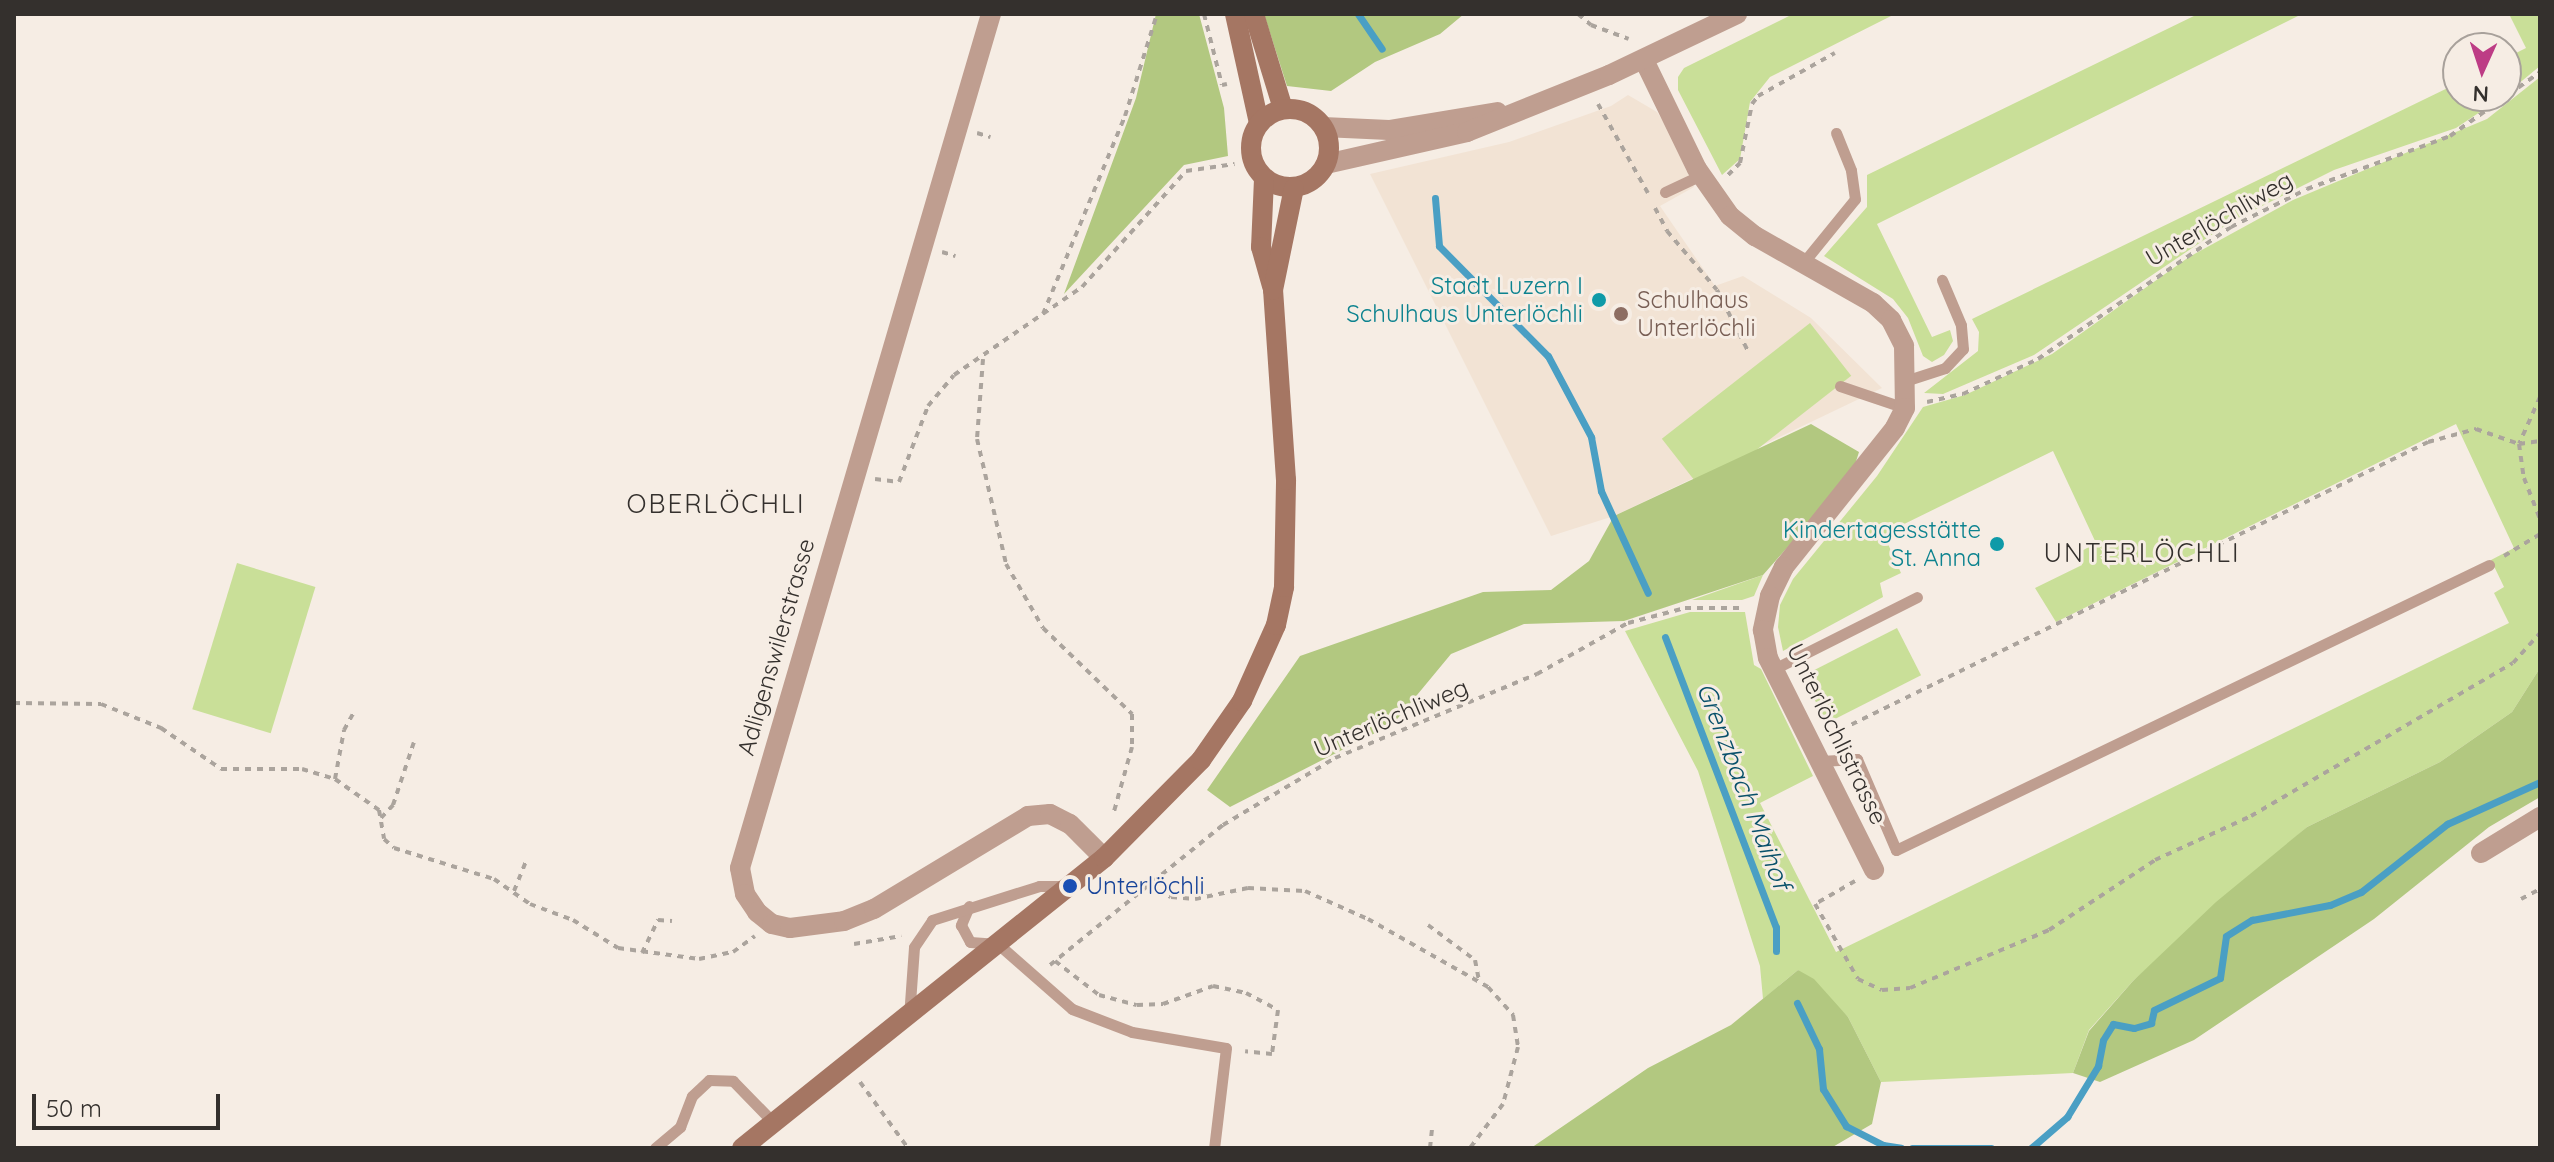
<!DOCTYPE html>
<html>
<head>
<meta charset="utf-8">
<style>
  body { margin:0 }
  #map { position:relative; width:2554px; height:1162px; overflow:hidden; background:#f6ede4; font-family:Quicksand,sans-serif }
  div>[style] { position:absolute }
  .built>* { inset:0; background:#f2e3d4 }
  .green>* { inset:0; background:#c9df98; transform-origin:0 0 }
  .forest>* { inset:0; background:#b2c880 }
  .stream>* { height:7px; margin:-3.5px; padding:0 3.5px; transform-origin:3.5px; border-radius:3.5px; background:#4a9fc4 }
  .path>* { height:4px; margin-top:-2px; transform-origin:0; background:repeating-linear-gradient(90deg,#aba49d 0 6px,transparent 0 12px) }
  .service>* { height:11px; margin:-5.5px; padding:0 5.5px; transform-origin:5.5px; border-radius:5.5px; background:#bf9e90 }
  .minor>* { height:20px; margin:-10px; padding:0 10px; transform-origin:10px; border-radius:10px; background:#bf9e90 }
  .tertiary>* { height:20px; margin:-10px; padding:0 10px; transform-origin:10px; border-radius:10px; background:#bf9e90 }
  .secondary>* { height:20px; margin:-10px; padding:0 10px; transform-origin:10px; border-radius:10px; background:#a57663 }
  .secondary>.ring { margin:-10px; padding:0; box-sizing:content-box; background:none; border:20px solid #a57663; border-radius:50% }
  .dots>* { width:22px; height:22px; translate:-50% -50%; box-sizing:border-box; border:4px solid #f6ede4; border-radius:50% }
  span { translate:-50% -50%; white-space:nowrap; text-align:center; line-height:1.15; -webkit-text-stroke:6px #f6ede4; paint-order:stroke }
  .street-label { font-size:24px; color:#34302d }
  .culture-label { font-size:24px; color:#0d838f }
  .right { translate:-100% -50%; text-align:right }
  .education-label { font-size:24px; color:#785e54 }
  .left { translate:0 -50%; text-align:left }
  .transit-label { font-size:24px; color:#164399 }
  .neighbourhood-label { font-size:26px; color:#34302d; letter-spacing:2px }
  .water-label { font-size:26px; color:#08506a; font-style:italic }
  .frame { position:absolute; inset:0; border:16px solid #34302d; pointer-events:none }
  .north { position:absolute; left:2442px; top:32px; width:80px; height:80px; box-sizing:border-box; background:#f6ede4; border:2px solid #a8a19b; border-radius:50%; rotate:183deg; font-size:22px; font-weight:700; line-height:32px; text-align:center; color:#34302d }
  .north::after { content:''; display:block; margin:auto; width:28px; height:36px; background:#bd3c85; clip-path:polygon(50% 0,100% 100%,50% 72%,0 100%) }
  .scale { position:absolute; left:32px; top:1094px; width:188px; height:36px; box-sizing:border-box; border:4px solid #34302d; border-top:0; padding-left:10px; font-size:24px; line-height:28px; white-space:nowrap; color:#34302d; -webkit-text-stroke:6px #f6ede4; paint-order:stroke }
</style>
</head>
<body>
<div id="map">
  <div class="built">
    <div style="clip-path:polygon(1628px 95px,1657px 112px,1668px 129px,1694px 187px,1660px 206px,1715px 286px,1743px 276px,1811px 318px,1882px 388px,1614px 516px,1551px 536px,1370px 174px,1509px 142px,1611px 106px)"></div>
  </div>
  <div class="green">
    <div style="clip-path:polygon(1793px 14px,1895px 14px,1770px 77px,1750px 102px,1740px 159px,1722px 175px,1678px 90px,1678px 77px,1684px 68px)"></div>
    <div style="clip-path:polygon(2198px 14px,2302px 14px,1877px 224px,1932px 337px,1950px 330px,1953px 341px,1944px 355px,1932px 362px,1923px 356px,1908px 318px,1893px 299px,1824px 256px,1867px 207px,1867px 175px)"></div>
    <div style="clip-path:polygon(2509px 14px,2540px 14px,2540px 66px,2506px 94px,2506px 58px,2526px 48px)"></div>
    <div style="clip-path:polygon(2540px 77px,2540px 668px,2512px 712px,2440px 762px,2307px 827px,2133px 981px,2089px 1030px,2073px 1073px,1881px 1082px,1848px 1017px,1798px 970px,1763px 999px,1760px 966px,1698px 771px,1625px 631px,1690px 612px,1745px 612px,1754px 665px,1761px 669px,1813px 776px,1760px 803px,1836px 952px,2509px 623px,2494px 593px,2504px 587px,2491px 560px,2514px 548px,2456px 424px,2056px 622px,2035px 588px,2082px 565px,2078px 553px,2096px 543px,2053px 451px,1894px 529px,1888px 544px,1901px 573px,1880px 583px,1883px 597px,1783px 651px,1778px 627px,1780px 605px,1793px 579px,1877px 476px,1923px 407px,1965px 395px,2052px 354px,2189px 257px,2293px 200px,2487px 119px)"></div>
    <div style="clip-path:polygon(2458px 83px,2458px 96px,2504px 96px,2456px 128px,2334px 170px,2232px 221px,2034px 355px,1943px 394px,1924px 393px,1978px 351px,1979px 332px,1972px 319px)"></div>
    <div style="left:1810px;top:323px;width:67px;height:188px;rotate:52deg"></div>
    <div style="left:237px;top:563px;width:82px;height:153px;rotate:17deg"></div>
    <div style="clip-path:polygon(1763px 575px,1754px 596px,1742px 600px,1692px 600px)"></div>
    <div style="left:1897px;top:628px;width:53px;height:106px;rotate:63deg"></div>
  </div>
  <div class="forest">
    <div style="clip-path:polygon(1156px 14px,1199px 14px,1224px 108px,1228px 156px,1184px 165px,1064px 294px,1136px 98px)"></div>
    <div style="clip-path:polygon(1264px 14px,1464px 14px,1440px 34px,1375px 62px,1331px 91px,1287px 86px)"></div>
    <div style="clip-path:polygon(1811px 424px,1859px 452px,1852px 474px,1763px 575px,1624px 621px,1524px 624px,1451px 654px,1393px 724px,1230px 807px,1207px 790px,1300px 656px,1483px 592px,1551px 590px,1589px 561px,1614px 516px)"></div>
    <div style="clip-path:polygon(2540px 668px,2540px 797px,2489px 827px,2374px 919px,2194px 1040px,2100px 1082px,2073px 1073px,2089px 1031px,2133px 981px,2216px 902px,2307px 827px,2440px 762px,2512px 712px)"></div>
    <div style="clip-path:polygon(1798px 970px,1814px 979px,1848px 1017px,1881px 1082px,1872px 1124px,1831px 1148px,1531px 1148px,1648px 1068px,1731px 1025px)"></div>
  </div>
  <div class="stream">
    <div style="left:1358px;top:14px;width:42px;rotate:55.6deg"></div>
    <div style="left:1435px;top:198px;width:48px;rotate:85.2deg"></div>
    <div style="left:1439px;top:246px;width:155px;rotate:45.3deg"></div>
    <div style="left:1548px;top:356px;width:92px;rotate:62deg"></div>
    <div style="left:1591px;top:437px;width:55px;rotate:79.5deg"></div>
    <div style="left:1601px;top:491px;width:112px;rotate:65.3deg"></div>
    <div style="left:1665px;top:637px;width:311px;rotate:69.1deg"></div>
    <div style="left:1776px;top:927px;width:24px;rotate:90deg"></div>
    <div style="left:1797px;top:1003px;width:51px;rotate:64.4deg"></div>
    <div style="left:1819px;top:1049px;width:40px;rotate:84.3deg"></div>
    <div style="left:1823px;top:1089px;width:44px;rotate:58.1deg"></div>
    <div style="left:1846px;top:1126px;width:42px;rotate:27.2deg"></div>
    <div style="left:1883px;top:1145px;width:18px;rotate:9deg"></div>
    <div style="left:1912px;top:1148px;width:79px"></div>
    <div style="left:2031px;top:1148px;width:48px;rotate:-40.7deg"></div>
    <div style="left:2067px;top:1117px;width:60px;rotate:-58.7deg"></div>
    <div style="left:2098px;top:1066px;width:26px;rotate:-79deg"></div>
    <div style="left:2103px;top:1040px;width:19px;rotate:-58deg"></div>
    <div style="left:2113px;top:1024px;width:21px;rotate:11deg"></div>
    <div style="left:2134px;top:1028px;width:18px;rotate:-16deg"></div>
    <div style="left:2151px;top:1023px;width:13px;rotate:-77deg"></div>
    <div style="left:2154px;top:1010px;width:73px;rotate:-25.9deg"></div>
    <div style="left:2220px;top:978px;width:42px;rotate:-81.9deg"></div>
    <div style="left:2226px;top:936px;width:31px;rotate:-32deg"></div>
    <div style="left:2252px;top:920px;width:79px;rotate:-10.9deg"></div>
    <div style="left:2330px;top:905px;width:34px;rotate:-23deg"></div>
    <div style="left:2361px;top:892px;width:110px;rotate:-38.3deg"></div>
    <div style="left:2447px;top:824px;width:102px;rotate:-24.3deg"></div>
  </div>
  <div class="path">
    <div style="left:1204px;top:14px;width:73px;rotate:75.8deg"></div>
    <div style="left:1222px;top:85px;width:5px;rotate:-11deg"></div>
    <div style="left:1578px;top:14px;width:17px;rotate:40deg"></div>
    <div style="left:1591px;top:25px;width:40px;rotate:20.2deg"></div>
    <div style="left:1598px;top:104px;width:102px;rotate:60.7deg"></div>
    <div style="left:977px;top:133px;width:14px;rotate:17deg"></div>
    <div style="left:1728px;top:175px;width:17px;rotate:-45deg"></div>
    <div style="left:1740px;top:163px;width:60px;rotate:-78.5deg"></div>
    <div style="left:1752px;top:104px;width:10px;rotate:-53deg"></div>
    <div style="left:1758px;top:96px;width:88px;rotate:-29.2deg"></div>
    <div style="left:1655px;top:208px;width:26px;rotate:62deg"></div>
    <div style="left:1667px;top:231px;width:77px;rotate:49.7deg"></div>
    <div style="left:1717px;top:290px;width:68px;rotate:63.1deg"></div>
    <div style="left:942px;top:252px;width:14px;rotate:17deg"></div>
    <div style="left:1043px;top:314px;width:214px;rotate:-67.5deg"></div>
    <div style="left:1125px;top:116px;width:107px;rotate:-72.6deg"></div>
    <div style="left:983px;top:359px;width:80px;rotate:94.3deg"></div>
    <div style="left:977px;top:439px;width:128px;rotate:76.9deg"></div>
    <div style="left:1006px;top:564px;width:74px;rotate:60deg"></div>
    <div style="left:1043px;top:628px;width:124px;rotate:44deg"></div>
    <div style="left:1132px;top:714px;width:33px;rotate:90deg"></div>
    <div style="left:1132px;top:747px;width:71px;rotate:105.6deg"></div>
    <div style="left:2540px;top:397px;width:51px;rotate:114.1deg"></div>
    <div style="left:2519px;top:444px;width:34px;rotate:82deg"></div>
    <div style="left:2524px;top:478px;width:44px;rotate:68.7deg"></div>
    <div style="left:1927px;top:402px;width:37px;rotate:-13deg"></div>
    <div style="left:1963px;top:394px;width:83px;rotate:-25deg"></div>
    <div style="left:2038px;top:359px;width:234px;rotate:-34.4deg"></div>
    <div style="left:2231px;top:227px;width:85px;rotate:-26.6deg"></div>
    <div style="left:2307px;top:189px;width:153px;rotate:-20.3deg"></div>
    <div style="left:2450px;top:136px;width:110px;rotate:-35.4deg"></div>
    <div style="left:875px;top:479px;width:24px;rotate:7deg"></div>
    <div style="left:899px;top:482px;width:81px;rotate:-69.1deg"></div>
    <div style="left:928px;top:406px;width:40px;rotate:-50deg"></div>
    <div style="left:954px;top:375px;width:155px;rotate:-34.5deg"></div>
    <div style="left:1082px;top:287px;width:156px;rotate:-48.1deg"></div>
    <div style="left:1186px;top:171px;width:49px;rotate:-8.1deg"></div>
    <div style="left:2504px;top:556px;width:42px;rotate:-31.4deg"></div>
    <div style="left:14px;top:703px;width:87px;rotate:0.7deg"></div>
    <div style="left:101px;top:704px;width:65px;rotate:21.8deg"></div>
    <div style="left:161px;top:728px;width:73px;rotate:34.3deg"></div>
    <div style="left:221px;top:769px;width:81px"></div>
    <div style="left:302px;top:769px;width:34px;rotate:17deg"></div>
    <div style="left:335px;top:779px;width:54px;rotate:35.2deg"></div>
    <div style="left:379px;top:810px;width:29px;rotate:80deg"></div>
    <div style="left:384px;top:839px;width:13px;rotate:42deg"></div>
    <div style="left:394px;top:848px;width:105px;rotate:17.2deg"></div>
    <div style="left:494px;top:879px;width:44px;rotate:34.8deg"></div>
    <div style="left:530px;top:904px;width:46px;rotate:20.4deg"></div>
    <div style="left:573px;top:920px;width:53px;rotate:31.9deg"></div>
    <div style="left:618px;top:948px;width:82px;rotate:7.7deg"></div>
    <div style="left:699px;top:959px;width:35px;rotate:-12deg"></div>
    <div style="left:733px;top:952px;width:27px;rotate:-36deg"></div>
    <div style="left:1830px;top:735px;width:666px;rotate:-26.1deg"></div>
    <div style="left:2428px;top:442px;width:50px;rotate:-15.2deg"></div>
    <div style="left:2476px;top:429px;width:46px;rotate:19.2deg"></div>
    <div style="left:2519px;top:444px;width:21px;rotate:-8deg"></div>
    <div style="left:335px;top:779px;width:50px;rotate:-79.6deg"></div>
    <div style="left:344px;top:730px;width:23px;rotate:-61deg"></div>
    <div style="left:381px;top:818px;width:18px;rotate:-47deg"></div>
    <div style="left:393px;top:805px;width:66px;rotate:-71.6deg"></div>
    <div style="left:1855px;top:881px;width:46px;rotate:150.1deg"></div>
    <div style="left:1815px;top:904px;width:86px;rotate:60.2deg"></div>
    <div style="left:1858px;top:979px;width:26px;rotate:25deg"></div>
    <div style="left:1882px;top:990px;width:28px;rotate:-4deg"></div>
    <div style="left:1910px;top:988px;width:151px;rotate:-22.6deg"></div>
    <div style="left:2049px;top:930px;width:127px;rotate:-33.4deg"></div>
    <div style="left:2155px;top:860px;width:106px;rotate:-24.6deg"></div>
    <div style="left:2251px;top:816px;width:303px;rotate:-30.3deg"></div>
    <div style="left:2513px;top:663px;width:40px;rotate:-48deg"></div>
    <div style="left:1147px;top:886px;width:26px;rotate:25deg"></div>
    <div style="left:1171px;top:897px;width:24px;rotate:5deg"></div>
    <div style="left:1195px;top:899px;width:54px;rotate:-11.7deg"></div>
    <div style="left:1248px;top:888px;width:57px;rotate:3deg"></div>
    <div style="left:1305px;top:891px;width:69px;rotate:24deg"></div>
    <div style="left:1368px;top:919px;width:138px;rotate:29.5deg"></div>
    <div style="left:1488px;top:987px;width:38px;rotate:48deg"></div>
    <div style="left:1513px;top:1015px;width:32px;rotate:81deg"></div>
    <div style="left:1518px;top:1047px;width:59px;rotate:104.7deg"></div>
    <div style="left:1503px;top:1104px;width:55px;rotate:126.9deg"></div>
    <div style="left:514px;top:891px;width:32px;rotate:-68deg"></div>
    <div style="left:2521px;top:899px;width:21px;rotate:-28deg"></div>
    <div style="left:1428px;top:925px;width:59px;rotate:36.7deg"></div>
    <div style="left:1475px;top:960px;width:20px;rotate:79deg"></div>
    <div style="left:854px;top:944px;width:48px;rotate:-9.7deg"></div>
    <div style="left:642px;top:953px;width:37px;rotate:-64deg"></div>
    <div style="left:658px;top:920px;width:14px;rotate:4deg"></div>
    <div style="left:1055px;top:961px;width:56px;rotate:37.7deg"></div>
    <div style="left:1099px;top:995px;width:39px;rotate:15deg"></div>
    <div style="left:1137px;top:1005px;width:26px;rotate:-2deg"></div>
    <div style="left:1163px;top:1004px;width:53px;rotate:-19.8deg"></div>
    <div style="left:1213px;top:986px;width:34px;rotate:12deg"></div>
    <div style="left:1246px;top:993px;width:36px;rotate:28deg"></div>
    <div style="left:1278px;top:1010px;width:44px;rotate:97.8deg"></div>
    <div style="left:1272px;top:1054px;width:27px;rotate:-174deg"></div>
    <div style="left:1050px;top:965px;width:223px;rotate:-39deg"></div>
    <div style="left:1223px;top:825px;width:131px;rotate:-30.9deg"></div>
    <div style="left:1335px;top:758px;width:219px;rotate:-22.6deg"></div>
    <div style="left:1537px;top:674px;width:104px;rotate:-29.3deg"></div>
    <div style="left:1628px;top:623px;width:59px;rotate:-14.7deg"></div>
    <div style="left:1685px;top:608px;width:59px"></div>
    <div style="left:860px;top:1082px;width:82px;rotate:54deg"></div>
    <div style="left:1430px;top:1148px;width:20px;rotate:-84deg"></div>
  </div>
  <div class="service">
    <div style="left:1665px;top:192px;width:40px;rotate:-25deg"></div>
    <div style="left:1803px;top:263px;width:82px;rotate:-50.9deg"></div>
    <div style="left:1855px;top:199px;width:29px;rotate:-98deg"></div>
    <div style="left:1851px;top:170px;width:40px;rotate:-112deg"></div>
    <div style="left:1908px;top:380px;width:39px;rotate:-18deg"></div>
    <div style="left:1945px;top:368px;width:26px;rotate:-47deg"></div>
    <div style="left:1963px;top:349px;width:24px;rotate:-95deg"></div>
    <div style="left:1961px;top:325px;width:49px;rotate:-112.9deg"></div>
    <div style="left:1840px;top:386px;width:69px;rotate:18.7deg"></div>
    <div style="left:1774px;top:669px;width:160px;rotate:-26.7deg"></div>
    <div style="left:1820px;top:761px;width:37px;rotate:-3deg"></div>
    <div style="left:1857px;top:759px;width:99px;rotate:66.8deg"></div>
    <div style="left:1896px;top:850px;width:658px;rotate:-25.67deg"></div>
    <div style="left:969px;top:906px;width:21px;rotate:113deg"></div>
    <div style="left:961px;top:925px;width:19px;rotate:62deg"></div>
    <div style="left:970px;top:942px;width:28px;rotate:4deg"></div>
    <div style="left:998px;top:944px;width:98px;rotate:41.3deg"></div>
    <div style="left:1072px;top:1009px;width:64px;rotate:21deg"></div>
    <div style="left:1132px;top:1032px;width:95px;rotate:9.7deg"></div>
    <div style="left:1226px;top:1048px;width:101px;rotate:96.8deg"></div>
    <div style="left:909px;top:1017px;width:70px;rotate:-85.9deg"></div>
    <div style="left:914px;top:947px;width:32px;rotate:-56deg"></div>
    <div style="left:932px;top:920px;width:112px;rotate:-17.6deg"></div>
    <div style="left:1039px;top:886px;width:27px"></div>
    <div style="left:655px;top:1148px;width:33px;rotate:-40deg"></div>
    <div style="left:680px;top:1127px;width:33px;rotate:-69deg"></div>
    <div style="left:692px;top:1096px;width:23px;rotate:-43deg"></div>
    <div style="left:709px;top:1080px;width:24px;rotate:2deg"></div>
    <div style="left:733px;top:1081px;width:57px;rotate:45.7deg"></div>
  </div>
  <div class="minor">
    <div style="left:991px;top:14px;width:890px;rotate:106.38deg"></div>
    <div style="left:740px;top:868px;width:26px;rotate:79deg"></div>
    <div style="left:745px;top:894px;width:22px;rotate:56deg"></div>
    <div style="left:757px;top:912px;width:19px;rotate:39deg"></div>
    <div style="left:772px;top:924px;width:18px;rotate:13deg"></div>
    <div style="left:790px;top:928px;width:54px;rotate:-7.4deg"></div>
    <div style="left:844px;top:921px;width:32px;rotate:-22deg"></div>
    <div style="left:874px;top:909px;width:180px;rotate:-31.1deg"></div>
    <div style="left:1028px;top:816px;width:22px;rotate:-5deg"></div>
    <div style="left:1050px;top:814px;width:22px;rotate:27deg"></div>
    <div style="left:1070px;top:824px;width:48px;rotate:45deg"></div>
    <div style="left:1644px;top:60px;width:121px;rotate:64.1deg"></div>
    <div style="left:1697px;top:169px;width:57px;rotate:54.9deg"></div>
    <div style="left:1730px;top:216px;width:32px;rotate:39deg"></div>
    <div style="left:1755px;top:236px;width:136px;rotate:29.6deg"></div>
    <div style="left:1873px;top:303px;width:25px;rotate:43deg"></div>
    <div style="left:1891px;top:320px;width:29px;rotate:63deg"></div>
    <div style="left:1904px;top:346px;width:62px;rotate:89.1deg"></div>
    <div style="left:1905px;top:408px;width:22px;rotate:117deg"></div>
    <div style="left:1895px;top:428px;width:178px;rotate:128.6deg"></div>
    <div style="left:1784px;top:567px;width:32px;rotate:116deg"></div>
    <div style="left:1770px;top:596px;width:35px;rotate:102deg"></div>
    <div style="left:1763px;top:630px;width:28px;rotate:80deg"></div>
    <div style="left:1768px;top:658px;width:237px;rotate:63.4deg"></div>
    <div style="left:2481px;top:853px;width:69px;rotate:-31.4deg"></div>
  </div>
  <div class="tertiary">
    <div style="left:1323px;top:127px;width:66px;rotate:2.6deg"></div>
    <div style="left:1389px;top:130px;width:110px;rotate:-9.4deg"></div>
    <div style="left:1326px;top:164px;width:145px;rotate:-12.8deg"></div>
    <div style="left:1467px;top:132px;width:153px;rotate:-21.9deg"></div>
    <div style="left:1609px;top:75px;width:142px;rotate:-25.5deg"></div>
  </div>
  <div class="secondary">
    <div style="left:1235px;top:14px;width:112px;rotate:77.6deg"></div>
    <div style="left:1254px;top:14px;width:99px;rotate:73deg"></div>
    <div class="ring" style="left:1251px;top:109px;width:58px;height:58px"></div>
    <div style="left:1264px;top:179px;width:68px;rotate:92.5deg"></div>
    <div style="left:1261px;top:247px;width:41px;rotate:74.2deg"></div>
    <div style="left:742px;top:1148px;width:464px;rotate:-38.7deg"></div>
    <div style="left:1104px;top:858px;width:138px;rotate:-45.3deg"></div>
    <div style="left:1201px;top:760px;width:72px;rotate:-55.2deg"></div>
    <div style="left:1242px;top:701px;width:83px;rotate:-65.9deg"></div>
    <div style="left:1276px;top:625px;width:39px;rotate:-78deg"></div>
    <div style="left:1284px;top:587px;width:107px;rotate:-88.9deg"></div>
    <div style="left:1286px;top:480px;width:190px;rotate:-93.9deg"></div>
    <div style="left:1273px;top:290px;width:104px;rotate:-78.4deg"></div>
  </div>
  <div class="dots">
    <div style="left:1599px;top:300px;background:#0f9aa8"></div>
    <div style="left:1621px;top:314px;background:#8d6e63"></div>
    <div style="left:1997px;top:544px;background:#0f9aa8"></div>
    <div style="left:1070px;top:886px;background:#1a4fb4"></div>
  </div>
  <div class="street-label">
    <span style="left:2219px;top:219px;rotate:-30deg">Unterlöchliweg</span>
    <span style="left:776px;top:647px;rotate:-74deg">Adligenswilerstrasse</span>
    <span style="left:1391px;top:718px;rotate:-23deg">Unterlöchliweg</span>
    <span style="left:1837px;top:734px;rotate:64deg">Unterlöchlistrasse</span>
  </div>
  <div class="culture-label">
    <span class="right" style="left:1583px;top:300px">Stadt Luzern I<br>Schulhaus Unterlöchli</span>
    <span class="right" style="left:1981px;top:544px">Kindertagesstätte<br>St. Anna</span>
  </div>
  <div class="education-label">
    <span class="left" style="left:1637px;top:314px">Schulhaus<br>Unterlöchli</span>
  </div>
  <div class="transit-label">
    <span class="left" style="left:1086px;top:886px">Unterlöchli</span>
  </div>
  <div class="neighbourhood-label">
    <span style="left:716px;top:504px">OBERLÖCHLI</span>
    <span style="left:2142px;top:553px">UNTERLÖCHLI</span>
  </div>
  <div class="water-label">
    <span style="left:1744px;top:786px;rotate:69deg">Grenzbach Maihof</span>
  </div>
  <div class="frame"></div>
  <div class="north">N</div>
  <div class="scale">50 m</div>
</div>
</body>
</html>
